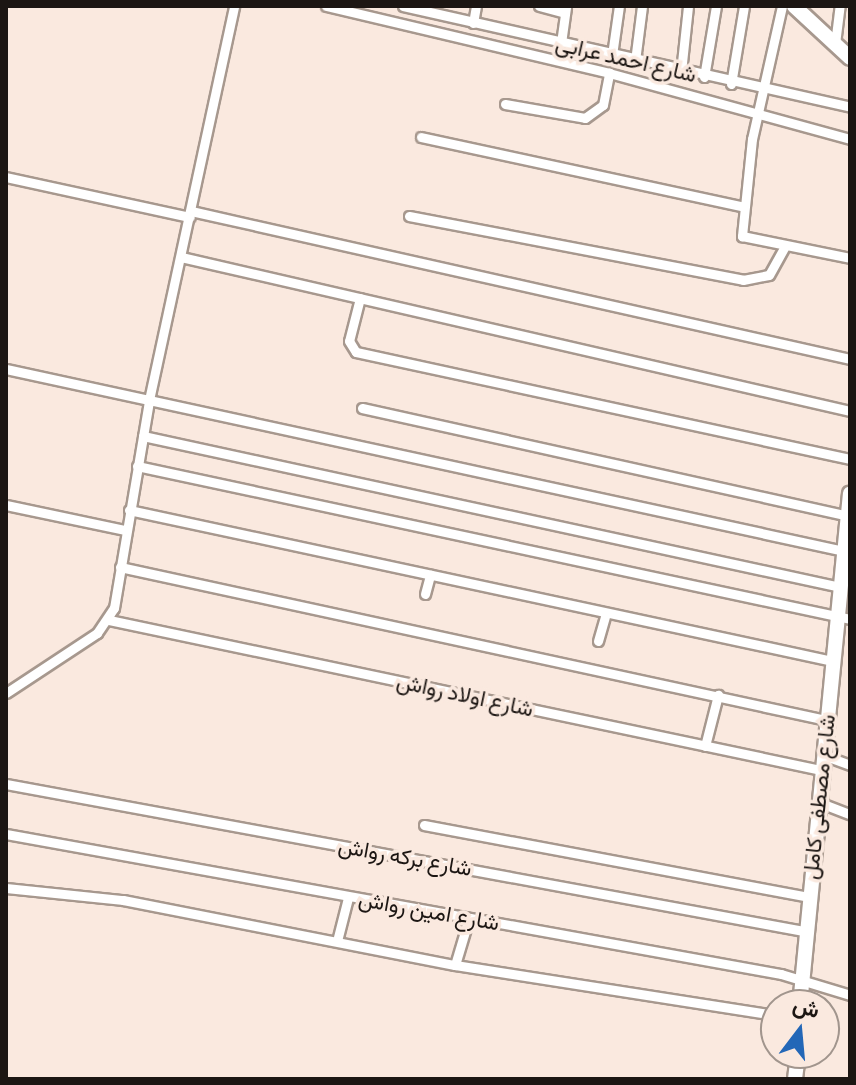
<!DOCTYPE html>
<html>
<head>
<meta charset="utf-8">
<style>
  body { margin:0 }
  #map { position:relative; width:856px; height:1085px; overflow:hidden; background:#fae9df; font-family:Bitter,Vazirmatn,serif }
  div>[style] { position:absolute }
  .roads { filter:drop-shadow(2px 0 #a7988e) drop-shadow(-2px 0 #a7988e) drop-shadow(0 2px #a7988e) drop-shadow(0 -2px #a7988e) }
  .street>* { height:9px; margin:-4.5px; padding:0 4.5px; transform-origin:4.5px; border-radius:4.5px; background:#fff }
  .secondary>* { height:14px; margin:-7px; padding:0 7px; transform-origin:7px; border-radius:7px; background:#fff }
  span { translate:-50% -50%; white-space:nowrap; text-align:center; line-height:1.15; -webkit-text-stroke:7px #fae9df; paint-order:stroke }
  .street-label { font-size:22px; color:#1c1613 }
  .frame { position:absolute; inset:0; border:8px solid #1c1613; pointer-events:none }
  .north { position:absolute; left:760px; top:989px; width:80px; height:80px; box-sizing:border-box; background:#fae9df; border:2px solid #a1958d; border-radius:50%; rotate:16deg; font-size:22px; font-weight:700; line-height:32px; text-align:center; color:#1c1613 }
  .north::after { content:''; display:block; margin:auto; width:28px; height:36px; background:#2367b7; clip-path:polygon(50% 0,100% 100%,50% 72%,0 100%) }
</style>
</head>
<body>
<div id="map">
  <div class="roads">
    <div class="street">
      <div style="left:326px;top:6px;width:291px;rotate:13.3deg"></div>
      <div style="left:609px;top:73px;width:250px;rotate:15.3deg"></div>
      <div style="left:403px;top:6px;width:458px;rotate:12.7deg"></div>
      <div style="left:539px;top:6px;width:27px;rotate:15deg"></div>
      <div style="left:782px;top:6px;width:136px;rotate:102.7deg"></div>
      <div style="left:752px;top:139px;width:98px;rotate:95.9deg"></div>
      <div style="left:742px;top:236px;width:110px;rotate:11.5deg"></div>
      <div style="left:473px;top:23px;width:17px;rotate:-80deg"></div>
      <div style="left:561px;top:43px;width:37px;rotate:-82deg"></div>
      <div style="left:835px;top:44px;width:38px;rotate:-83deg"></div>
      <div style="left:612px;top:55px;width:49px;rotate:-81.9deg"></div>
      <div style="left:635px;top:61px;width:55px;rotate:-82.7deg"></div>
      <div style="left:681px;top:72px;width:66px;rotate:-83.9deg"></div>
      <div style="left:704px;top:77px;width:72px;rotate:-80.4deg"></div>
      <div style="left:731px;top:84px;width:79px;rotate:-80.5deg"></div>
      <div style="left:505px;top:104px;width:81px;rotate:9.9deg"></div>
      <div style="left:585px;top:118px;width:22px;rotate:-36deg"></div>
      <div style="left:603px;top:105px;width:33px;rotate:-79deg"></div>
      <div style="left:421px;top:137px;width:330px;rotate:12.2deg"></div>
      <div style="left:6px;top:177px;width:188px;rotate:12.3deg"></div>
      <div style="left:191px;top:211px;width:675px;rotate:12.66deg"></div>
      <div style="left:409px;top:216px;width:340px;rotate:10.8deg"></div>
      <div style="left:743px;top:280px;width:26px;rotate:-11deg"></div>
      <div style="left:769px;top:275px;width:33px;rotate:-61deg"></div>
      <div style="left:181px;top:257px;width:686px;rotate:12.96deg"></div>
      <div style="left:360px;top:298px;width:44px;rotate:104.3deg"></div>
      <div style="left:349px;top:341px;width:13px;rotate:58deg"></div>
      <div style="left:356px;top:352px;width:505px;rotate:12.22deg"></div>
      <div style="left:6px;top:369px;width:858px;rotate:12.25deg"></div>
      <div style="left:362px;top:408px;width:498px;rotate:12.5deg"></div>
      <div style="left:143px;top:436px;width:713px;rotate:12.22deg"></div>
      <div style="left:137px;top:466px;width:729px;rotate:12.11deg"></div>
      <div style="left:6px;top:505px;width:122px;rotate:11.9deg"></div>
      <div style="left:129px;top:510px;width:720px;rotate:12.11deg"></div>
      <div style="left:120px;top:567px;width:722px;rotate:12.23deg"></div>
      <div style="left:425px;top:594px;width:20px;rotate:-75deg"></div>
      <div style="left:109px;top:620px;width:728px;rotate:11.9deg"></div>
      <div style="left:598px;top:641px;width:29px;rotate:-74deg"></div>
      <div style="left:6px;top:693px;width:109px;rotate:-33.4deg"></div>
      <div style="left:97px;top:633px;width:30px;rotate:-56deg"></div>
      <div style="left:114px;top:608px;width:211px;rotate:-80.4deg"></div>
      <div style="left:149px;top:400px;width:403px;rotate:-77.8deg"></div>
      <div style="left:705px;top:746px;width:53px;rotate:-75.7deg"></div>
      <div style="left:823px;top:755px;width:29px;rotate:20deg"></div>
      <div style="left:6px;top:784px;width:811px;rotate:10.44deg"></div>
      <div style="left:818px;top:802px;width:34px;rotate:21deg"></div>
      <div style="left:424px;top:825px;width:391px;rotate:10.6deg"></div>
      <div style="left:6px;top:834px;width:788px;rotate:10.24deg"></div>
      <div style="left:781px;top:974px;width:72px;rotate:16.9deg"></div>
      <div style="left:6px;top:888px;width:118px;rotate:5.9deg"></div>
      <div style="left:123px;top:900px;width:338px;rotate:11.1deg"></div>
      <div style="left:455px;top:965px;width:325px;rotate:8.9deg"></div>
      <div style="left:337px;top:941px;width:44px;rotate:-75.7deg"></div>
      <div style="left:455px;top:965px;width:49px;rotate:-73.4deg"></div>
    </div>
    <div class="secondary">
      <div style="left:794px;top:6px;width:76px;rotate:42.9deg"></div>
      <div style="left:800px;top:1005px;width:514px;rotate:-84.42deg"></div>
      <div style="left:795px;top:1079px;width:26px;rotate:-83deg"></div>
    </div>
  </div>
  <div class="street-label">
    <span style="left:626px;top:59px;rotate:13deg">شارع احمد عرابى</span>
    <span style="left:465px;top:695px;rotate:12deg">شارع اولاد رواش</span>
    <span style="left:819px;top:797px;rotate:-84deg">شارع مصطفى كامل</span>
    <span style="left:405px;top:857px;rotate:10deg">شارع بركه رواش</span>
    <span style="left:429px;top:911px;rotate:10deg">شارع امين رواش</span>
  </div>
  <div class="frame"></div>
  <div class="north">ش</div>
</div>
</body>
</html>
